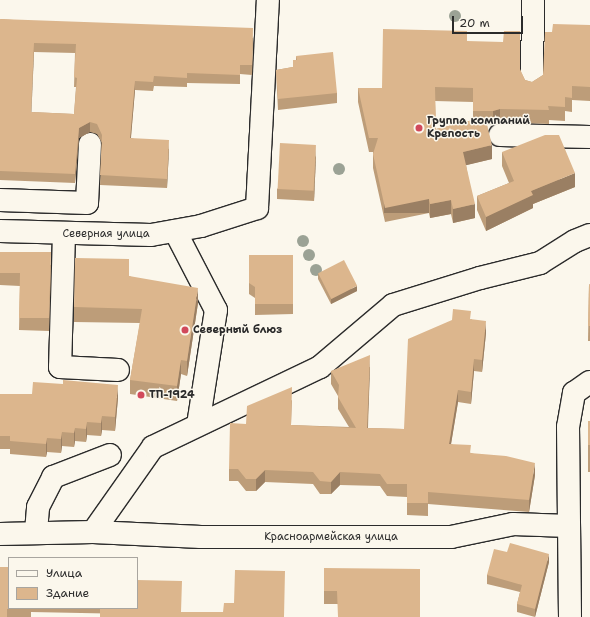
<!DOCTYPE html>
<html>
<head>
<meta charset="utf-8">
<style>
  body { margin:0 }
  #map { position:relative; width:590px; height:617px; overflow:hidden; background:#fbf7ec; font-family:"Shantell Sans",sans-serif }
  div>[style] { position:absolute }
  .roads { filter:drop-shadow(1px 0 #2b2b2b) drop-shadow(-1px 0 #2b2b2b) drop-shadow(0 1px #2b2b2b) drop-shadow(0 -1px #2b2b2b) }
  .minor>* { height:22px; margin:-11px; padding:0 11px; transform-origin:11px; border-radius:11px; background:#fbf7ec }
  .trees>* { width:12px; height:12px; margin:-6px; border-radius:50%; background:#9ba295 }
  .wall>* { inset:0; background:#bd9d79; transform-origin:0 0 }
  .shaded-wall>* { inset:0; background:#9a7f63; transform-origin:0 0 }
  .building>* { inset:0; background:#dcb68d; transform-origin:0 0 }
  .dots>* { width:11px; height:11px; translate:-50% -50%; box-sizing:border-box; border:2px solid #fbf7ec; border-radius:50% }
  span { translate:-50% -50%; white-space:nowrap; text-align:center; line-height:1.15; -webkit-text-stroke:3px #fbf7ec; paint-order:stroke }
  .poi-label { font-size:11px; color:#2b2b2b; font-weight:700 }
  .left { translate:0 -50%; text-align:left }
  .street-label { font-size:11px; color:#2b2b2b }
  .legend { position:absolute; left:8px; top:557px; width:130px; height:52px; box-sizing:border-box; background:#fbf7ec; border:1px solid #a8a59f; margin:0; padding:5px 7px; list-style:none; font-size:12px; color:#2b2b2b }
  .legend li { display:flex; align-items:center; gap:8px; height:20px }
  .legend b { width:20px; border:1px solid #a8a59f }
  .scale { position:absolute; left:452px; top:16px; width:71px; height:18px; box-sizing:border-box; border:2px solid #2b2b2b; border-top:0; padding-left:5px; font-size:12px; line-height:14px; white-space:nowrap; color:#2b2b2b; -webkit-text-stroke:3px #fbf7ec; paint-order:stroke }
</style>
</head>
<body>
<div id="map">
  <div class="roads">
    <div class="minor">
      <div style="left:532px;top:83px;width:83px;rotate:-89.3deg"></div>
      <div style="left:500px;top:135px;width:90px;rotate:1.3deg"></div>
      <div style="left:0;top:200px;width:87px;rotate:2deg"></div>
      <div style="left:87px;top:203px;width:59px;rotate:-87.1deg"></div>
      <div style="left:0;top:231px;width:151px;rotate:1.5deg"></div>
      <div style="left:151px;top:235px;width:51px;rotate:-10.2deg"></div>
      <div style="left:201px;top:226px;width:59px;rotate:-17.8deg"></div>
      <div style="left:257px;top:208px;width:208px;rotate:-87deg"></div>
      <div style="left:175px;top:231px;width:89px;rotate:62.6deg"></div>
      <div style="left:216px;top:310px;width:116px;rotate:98.9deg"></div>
      <div style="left:64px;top:234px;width:133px;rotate:91.7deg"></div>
      <div style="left:60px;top:367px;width:58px;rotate:3deg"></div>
      <div style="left:36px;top:531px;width:24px;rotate:-85deg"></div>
      <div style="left:38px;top:507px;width:34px;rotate:-63deg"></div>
      <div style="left:53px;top:477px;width:61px;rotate:-21.1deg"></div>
      <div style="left:93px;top:532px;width:104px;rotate:-54.8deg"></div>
      <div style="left:153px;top:447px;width:185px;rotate:-25.6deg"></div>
      <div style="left:320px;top:367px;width:96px;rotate:-40.3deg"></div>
      <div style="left:393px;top:305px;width:91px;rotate:-17.2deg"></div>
      <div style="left:480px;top:278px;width:62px;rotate:-14deg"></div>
      <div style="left:540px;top:263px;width:41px;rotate:-32.2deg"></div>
      <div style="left:575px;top:241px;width:16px;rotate:-22deg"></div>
      <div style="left:0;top:534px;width:93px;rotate:-1.2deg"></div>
      <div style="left:93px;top:532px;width:108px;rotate:2.7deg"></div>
      <div style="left:201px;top:537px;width:250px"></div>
      <div style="left:451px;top:537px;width:63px;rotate:-11.8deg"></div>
      <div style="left:513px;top:524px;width:56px;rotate:2deg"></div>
      <div style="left:570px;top:617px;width:190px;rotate:-90.6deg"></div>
      <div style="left:568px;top:427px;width:35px;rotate:-80deg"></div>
      <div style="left:574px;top:393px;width:19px;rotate:-35deg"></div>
    </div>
  </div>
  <div class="trees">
    <div style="left:455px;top:16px"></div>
    <div style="left:339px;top:169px"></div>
    <div style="left:303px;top:241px"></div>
    <div style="left:309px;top:255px"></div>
    <div style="left:316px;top:270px"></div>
  </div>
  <div class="wall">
    <div style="clip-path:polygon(evenodd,0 19px,253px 38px,252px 75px,240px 74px,240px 84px,187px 83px,187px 87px,154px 86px,153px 91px,135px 90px,131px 138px,169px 149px,167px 188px,100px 185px,102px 143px,97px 134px,90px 132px,79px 138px,75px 183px,0 180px,0 19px,34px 52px,75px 53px,74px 87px,76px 87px,74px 114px,31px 112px,34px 52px)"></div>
    <div style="clip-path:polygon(evenodd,590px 25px,590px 101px,572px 100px,572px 112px,565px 111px,565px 121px,549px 120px,549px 124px,500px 122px,493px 125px,487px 125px,492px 159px,466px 165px,475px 218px,453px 223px,451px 214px,430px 218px,429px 213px,385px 222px,373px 168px,373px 152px,369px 152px,358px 102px,358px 88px,382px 88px,467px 41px,520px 70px,525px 80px,532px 82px,543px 75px,552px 32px,590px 25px,435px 101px,473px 102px,473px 120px,436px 129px,435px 101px)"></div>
    <div style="clip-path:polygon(296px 56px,337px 93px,337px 103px,278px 110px,276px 70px,293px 67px,293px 60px,296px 60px)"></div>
    <div style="clip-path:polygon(502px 152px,575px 187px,533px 204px,533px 208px,486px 231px,477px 210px,477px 196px,509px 183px,502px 166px)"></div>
    <div style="clip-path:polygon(316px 156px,314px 201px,277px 199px,277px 189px)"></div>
    <div style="clip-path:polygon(0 252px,51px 265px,49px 331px,19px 330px,20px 286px,0 285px)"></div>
    <div style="clip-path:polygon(249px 255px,293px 255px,293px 314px,255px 315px,255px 298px,249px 294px)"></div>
    <div style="clip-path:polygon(318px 273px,357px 291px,331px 304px,318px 279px)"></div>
    <div style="clip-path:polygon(129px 276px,198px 303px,187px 376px,181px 374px,177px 401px,130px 394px,130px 380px,140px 323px,74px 322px,74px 307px)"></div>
    <div style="clip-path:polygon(590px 284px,590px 341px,588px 341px,589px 285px)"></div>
    <div style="clip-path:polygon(471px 319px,486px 333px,482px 372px,474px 371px,471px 404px,458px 402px,451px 444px,471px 453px,535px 475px,529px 512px,428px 504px,428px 516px,407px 515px,407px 497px,387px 496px,380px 486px,340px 485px,331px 494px,320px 494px,313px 484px,265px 482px,256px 491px,246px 491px,238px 481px,229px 481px,229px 469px,246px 424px,292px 400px,291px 425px,349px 427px,338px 409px,338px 396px,331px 384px,331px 371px,370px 367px,368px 428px,404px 429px)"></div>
    <div style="clip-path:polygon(0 394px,118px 398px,115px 431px,102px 430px,101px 436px,87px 435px,86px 442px,75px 441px,74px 447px,62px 446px,61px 453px,47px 452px,46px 457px,10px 454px,10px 449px,0 449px)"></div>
    <div style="left:588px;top:421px;width:2px;height:51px"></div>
    <div style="clip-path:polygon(507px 552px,549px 562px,535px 617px,517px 612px,517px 604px,520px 592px,487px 584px,487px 575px)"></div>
    <div style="clip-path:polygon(0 567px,9px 608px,137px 608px,181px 612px,284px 617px,31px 612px,31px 617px,0 617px)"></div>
    <div style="clip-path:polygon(324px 568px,420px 617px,337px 604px,324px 604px)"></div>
  </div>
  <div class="shaded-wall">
    <div style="clip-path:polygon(253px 28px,253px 38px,252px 75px,252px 65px)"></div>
    <div style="clip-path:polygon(34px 43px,34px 52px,31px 122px,31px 112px)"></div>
    <div style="clip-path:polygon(135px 81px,135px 90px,130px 147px,130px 138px)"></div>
    <div style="clip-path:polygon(500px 109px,500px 122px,493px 125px,493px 111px)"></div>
    <div style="clip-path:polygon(90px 122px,90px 132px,79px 138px,75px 183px,75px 174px,79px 128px)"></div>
    <div style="clip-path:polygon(169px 140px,169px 149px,167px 188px,167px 179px)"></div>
    <div style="clip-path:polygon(316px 145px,316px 156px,314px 201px,314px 191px)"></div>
    <div style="clip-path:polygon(492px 145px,492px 159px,463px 166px,463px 152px)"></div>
    <div style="clip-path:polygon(575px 173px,575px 187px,533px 204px,533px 208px,486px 231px,486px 217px,531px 191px)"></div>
    <div style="left:429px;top:199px;width:14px;height:45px;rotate:90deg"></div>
    <div style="clip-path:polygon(451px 200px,451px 214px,430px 218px,430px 204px)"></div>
    <div style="clip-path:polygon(475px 204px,475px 218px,453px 223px,453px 209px)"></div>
    <div style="clip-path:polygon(51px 252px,51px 265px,49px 331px,49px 318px)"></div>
    <div style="clip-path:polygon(357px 286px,357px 291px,331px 304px,331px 299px)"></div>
    <div style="clip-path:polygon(198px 288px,198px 303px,187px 376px,187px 361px)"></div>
    <div style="clip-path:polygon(486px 321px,486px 333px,482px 372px,482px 360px)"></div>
    <div style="clip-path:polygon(370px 355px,370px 367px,367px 440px,367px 428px)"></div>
    <div style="clip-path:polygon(474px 359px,474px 371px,471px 404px,471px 392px)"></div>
    <div style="clip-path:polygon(181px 360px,181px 374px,177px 401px,177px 386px)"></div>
    <div style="clip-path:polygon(118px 385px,118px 398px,115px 431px,115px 417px)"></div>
    <div style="clip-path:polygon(458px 390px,458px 402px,449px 456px,449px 444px)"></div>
    <div style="clip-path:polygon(102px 416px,102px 430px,101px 436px,101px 423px)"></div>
    <div style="clip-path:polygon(87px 422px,87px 435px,86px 442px,86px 429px)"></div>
    <div style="clip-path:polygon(75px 428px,75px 441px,74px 447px,74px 433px)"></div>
    <div style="clip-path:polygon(62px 432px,62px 446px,61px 453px,61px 439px)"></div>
    <div style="clip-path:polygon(47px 438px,47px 452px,46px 457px,46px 444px)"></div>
    <div style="clip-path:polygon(535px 463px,535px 475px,529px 512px,529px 500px)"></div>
    <div style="clip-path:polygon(265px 470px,265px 482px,256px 491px,256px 479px)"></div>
    <div style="clip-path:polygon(340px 472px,340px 485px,331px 494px,331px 482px)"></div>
    <div style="clip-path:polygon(549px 554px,549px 562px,535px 617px,535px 609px)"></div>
  </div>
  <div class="building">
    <div style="clip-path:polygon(evenodd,0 19px,253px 28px,252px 65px,240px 65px,240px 75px,187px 73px,187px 78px,154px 76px,153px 82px,135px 81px,130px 138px,169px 140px,167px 179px,100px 175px,102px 135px,97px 124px,90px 122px,79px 128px,75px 174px,0 171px,0 19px,34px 43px,76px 44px,74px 77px,77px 78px,74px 114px,31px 112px,34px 43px)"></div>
    <div style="clip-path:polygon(553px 24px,590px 25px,590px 87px,572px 86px,572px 98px,565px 97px,565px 107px,548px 106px,549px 110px,500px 109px,493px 111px,473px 111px,473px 88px,435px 87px,436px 129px,485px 117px,492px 145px,463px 152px,475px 204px,453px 209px,451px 200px,430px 204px,429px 199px,385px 208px,373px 154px,378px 138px,369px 138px,358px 88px,382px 88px,383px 29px,467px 31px,467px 41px,503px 42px,504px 31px,520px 31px,520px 69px,525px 80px,532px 82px,543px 75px,545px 32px,552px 32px)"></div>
    <div style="clip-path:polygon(333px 52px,337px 93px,278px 99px,276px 70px,293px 67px,293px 60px,297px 60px,296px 56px)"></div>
    <div style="clip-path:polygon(545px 135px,559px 135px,575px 173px,531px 191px,533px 195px,486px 217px,477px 196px,514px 181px,502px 152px)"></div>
    <div style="left:280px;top:143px;width:36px;height:46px;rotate:3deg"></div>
    <div style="clip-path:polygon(0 252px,51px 252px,49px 318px,19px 318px,20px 273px,0 273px)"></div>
    <div style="clip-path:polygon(249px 255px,293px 255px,293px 304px,255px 304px,255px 287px,249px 283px)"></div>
    <div style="clip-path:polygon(75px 258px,129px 259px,129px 276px,198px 288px,187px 361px,181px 360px,177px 386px,130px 380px,142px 309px,74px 307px)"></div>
    <div style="left:344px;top:260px;width:29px;height:29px;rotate:63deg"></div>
    <div style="clip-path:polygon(590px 284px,590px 326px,588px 326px,589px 285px)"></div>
    <div style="clip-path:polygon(453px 309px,471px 311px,470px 319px,486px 321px,482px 360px,474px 359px,471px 392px,458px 390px,449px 444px,471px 445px,470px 453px,506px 456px,535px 463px,529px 500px,428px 492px,428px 503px,407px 503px,407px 484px,387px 484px,380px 474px,340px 472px,331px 482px,320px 481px,313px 472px,265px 470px,256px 479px,246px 479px,238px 469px,229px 469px,230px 423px,246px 424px,247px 406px,292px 387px,291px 425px,356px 428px,338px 397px,339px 385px,331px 371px,370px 355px,367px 428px,404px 429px,408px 339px,452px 320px)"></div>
    <div style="clip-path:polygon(63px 380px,118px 385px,115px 417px,102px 416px,101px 423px,87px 422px,86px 429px,75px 428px,74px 433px,62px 432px,61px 439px,47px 438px,46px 444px,10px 441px,10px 436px,0 436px,0 394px,32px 394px,33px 382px,63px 384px)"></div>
    <div style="left:588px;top:421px;width:2px;height:24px"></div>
    <div style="clip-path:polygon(510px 543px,549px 554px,535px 609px,517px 604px,522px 585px,487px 575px,494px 549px,507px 552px)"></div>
    <div style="clip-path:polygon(0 567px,9px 567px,9px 608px,31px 608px,31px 609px,7px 609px,7px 617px,0 617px)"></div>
    <div style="clip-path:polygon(324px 568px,420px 569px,420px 617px,338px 617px,337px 591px,324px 591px)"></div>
    <div style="clip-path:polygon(235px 570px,285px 571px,284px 617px,100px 617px,100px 608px,137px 608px,137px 580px,182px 581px,181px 612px,223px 612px,224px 603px,234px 603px)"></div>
  </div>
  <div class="dots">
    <div style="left:419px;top:128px;background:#d1495b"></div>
    <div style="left:185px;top:330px;background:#d1495b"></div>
    <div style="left:141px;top:395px;background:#d1495b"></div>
  </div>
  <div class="poi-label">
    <span class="left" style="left:427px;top:128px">Группа компаний<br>Крепость</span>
    <span class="left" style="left:193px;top:330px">Северный блюз</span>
    <span class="left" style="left:149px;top:395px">ТП-1924</span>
  </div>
  <div class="street-label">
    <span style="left:106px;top:234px">Северная улица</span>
    <span style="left:331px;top:537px">Красноармейская улица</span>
  </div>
  <ul class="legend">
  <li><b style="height:5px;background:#fbf7ec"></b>Улица</li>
  <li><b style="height:11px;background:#dcb68d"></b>Здание</li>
  </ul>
  <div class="scale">20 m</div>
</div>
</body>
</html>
